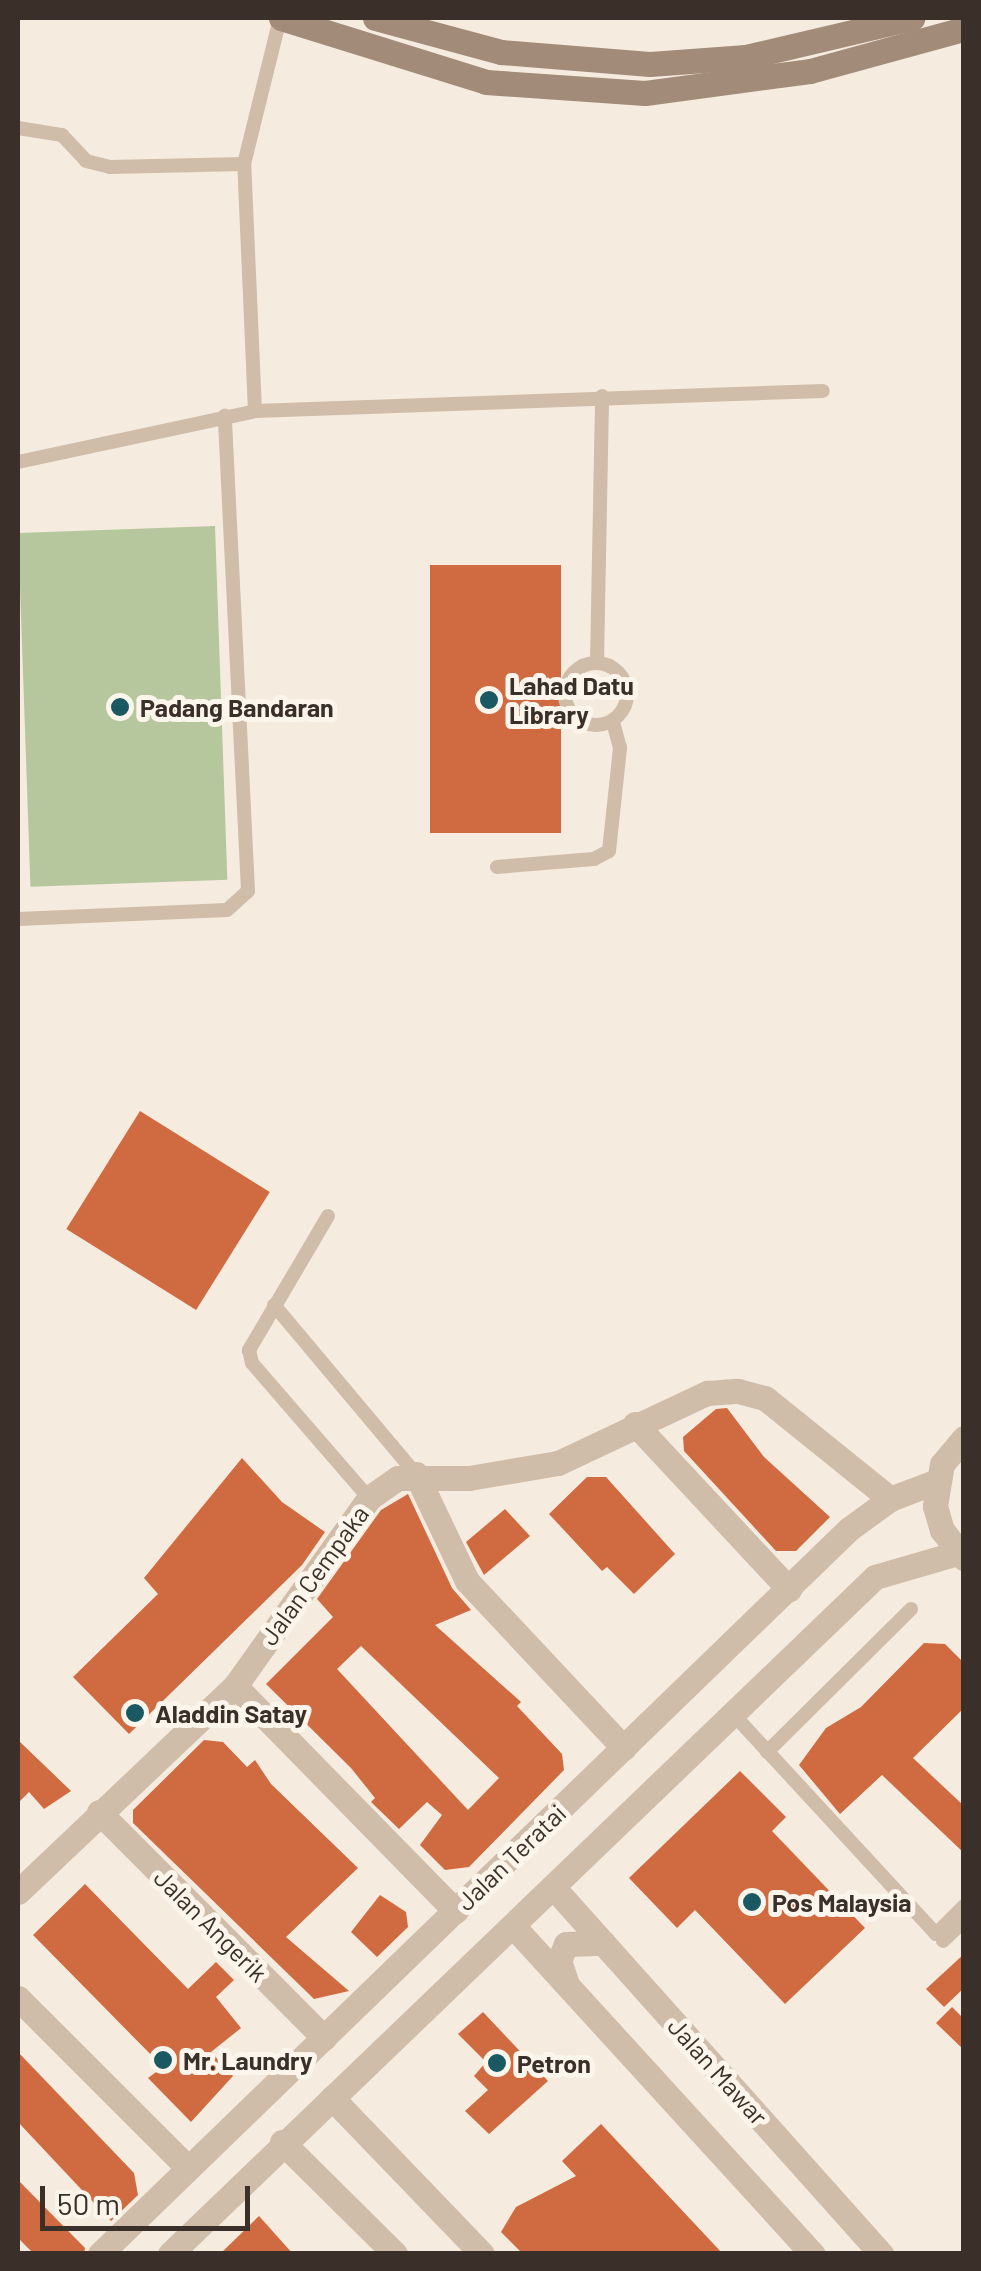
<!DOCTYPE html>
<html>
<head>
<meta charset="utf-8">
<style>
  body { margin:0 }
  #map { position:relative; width:981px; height:2271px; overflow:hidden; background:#f5ecdf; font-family:Barlow,sans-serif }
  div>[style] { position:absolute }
  .green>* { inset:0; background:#b6c69d; transform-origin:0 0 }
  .building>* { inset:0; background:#d06b41; transform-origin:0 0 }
  .lane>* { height:14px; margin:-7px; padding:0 7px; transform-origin:7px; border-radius:7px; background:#cfbca9 }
  .lane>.ring { margin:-7px; padding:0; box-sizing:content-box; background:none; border:14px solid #cfbca9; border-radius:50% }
  .street>* { height:25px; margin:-12.5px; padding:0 12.5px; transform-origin:12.5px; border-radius:12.5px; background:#cfbca9 }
  .secondary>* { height:25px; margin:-12.5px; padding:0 12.5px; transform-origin:12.5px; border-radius:12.5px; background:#a38b7a }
  .dots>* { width:28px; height:28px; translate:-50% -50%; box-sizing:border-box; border:5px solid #fcf5ec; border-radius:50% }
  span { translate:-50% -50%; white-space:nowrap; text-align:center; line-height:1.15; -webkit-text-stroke:10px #fcf5ec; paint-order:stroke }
  .poi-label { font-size:25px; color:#3b3029; font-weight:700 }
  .left { translate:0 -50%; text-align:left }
  .street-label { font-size:25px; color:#3b3029 }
  .frame { position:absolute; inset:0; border:20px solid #3b3029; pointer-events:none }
  .scale { position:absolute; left:40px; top:2186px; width:210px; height:45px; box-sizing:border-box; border:5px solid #3b3029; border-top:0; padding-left:12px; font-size:30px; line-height:35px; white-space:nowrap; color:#3b3029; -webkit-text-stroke:8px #fcf5ec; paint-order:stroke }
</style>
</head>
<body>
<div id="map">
  <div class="green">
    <div style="left:215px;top:526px;width:354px;height:197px;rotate:88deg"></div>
  </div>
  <div class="building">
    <div style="left:430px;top:565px;width:131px;height:268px"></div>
    <div style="left:140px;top:1111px;width:153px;height:139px;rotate:32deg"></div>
    <div style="clip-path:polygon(727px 1408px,764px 1457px,830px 1517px,796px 1551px,776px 1551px,684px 1451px,683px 1437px,716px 1409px)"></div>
    <div style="clip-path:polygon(242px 1458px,282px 1502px,325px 1532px,302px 1565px,129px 1734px,73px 1677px,158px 1594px,144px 1578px)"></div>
    <div style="clip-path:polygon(587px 1477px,606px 1477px,675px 1554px,634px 1594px,607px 1567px,602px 1571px,549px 1514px)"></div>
    <div style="clip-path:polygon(evenodd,408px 1494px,452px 1588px,471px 1610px,435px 1625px,521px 1702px,517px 1706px,562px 1754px,564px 1770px,469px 1867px,445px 1870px,420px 1845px,442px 1815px,427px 1802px,399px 1829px,371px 1802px,375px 1798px,351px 1768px,266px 1684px,333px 1617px,317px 1599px,381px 1510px,408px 1494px,361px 1646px,499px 1778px,468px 1810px,337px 1669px,361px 1646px)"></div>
    <div style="clip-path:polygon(505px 1509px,530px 1536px,484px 1575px,466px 1542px)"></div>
    <div style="clip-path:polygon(924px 1643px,945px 1644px,964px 1663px,964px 1708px,913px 1758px,964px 1806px,964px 1853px,882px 1775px,840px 1814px,799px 1765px,826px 1728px,861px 1707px)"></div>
    <div style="clip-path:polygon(18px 1740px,71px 1791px,44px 1809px,29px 1792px,18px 1803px)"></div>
    <div style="clip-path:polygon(204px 1740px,223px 1742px,247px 1767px,255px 1760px,271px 1784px,358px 1868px,286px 1937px,349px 1991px,314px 1999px,133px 1823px,133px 1810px)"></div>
    <div style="clip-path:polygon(740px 1771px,786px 1817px,772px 1831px,865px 1928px,785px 2004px,695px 1910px,677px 1928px,629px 1878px)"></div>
    <div style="clip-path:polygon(85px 1884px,188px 1989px,216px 1962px,234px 1980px,216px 1997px,241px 2028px,211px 2052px,233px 2076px,191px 2122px,148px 2078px,163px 2067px,33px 1935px)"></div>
    <div style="clip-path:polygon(380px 1895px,406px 1912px,408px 1927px,377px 1957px,351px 1932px)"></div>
    <div style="clip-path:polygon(964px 1954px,964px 1988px,944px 2007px,926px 1989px)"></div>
    <div style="clip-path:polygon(952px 2007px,964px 2019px,964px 2050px,936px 2023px)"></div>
    <div style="clip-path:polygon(483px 2012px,548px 2081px,489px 2134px,465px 2111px,488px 2090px,474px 2076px,486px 2062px,458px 2034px)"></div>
    <div style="clip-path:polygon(18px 2052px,134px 2173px,138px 2195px,111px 2221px,18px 2122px)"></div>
    <div style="clip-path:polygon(601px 2124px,723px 2254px,523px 2254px,501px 2232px,516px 2207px,576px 2176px,562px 2161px)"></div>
    <div style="clip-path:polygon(18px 2180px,85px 2248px,84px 2254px,34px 2254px,18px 2238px)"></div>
    <div style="clip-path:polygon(259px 2216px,293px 2254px,220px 2254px)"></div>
  </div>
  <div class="lane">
    <div style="left:18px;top:128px;width:45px;rotate:9deg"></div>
    <div style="left:62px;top:135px;width:35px;rotate:47deg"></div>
    <div style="left:86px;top:161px;width:25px;rotate:14deg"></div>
    <div style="left:110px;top:167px;width:134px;rotate:-1.3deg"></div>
    <div style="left:255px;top:411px;width:247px;rotate:-92.5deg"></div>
    <div style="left:244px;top:164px;width:150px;rotate:-76.1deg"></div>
    <div style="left:18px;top:462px;width:242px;rotate:-12.1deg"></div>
    <div style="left:255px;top:411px;width:568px;rotate:-2.02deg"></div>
    <div style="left:597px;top:662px;width:266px;rotate:-88.9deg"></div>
    <div class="ring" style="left:565px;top:663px;width:48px;height:48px"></div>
    <div style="left:497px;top:867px;width:97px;rotate:-4.7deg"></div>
    <div style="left:594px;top:859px;width:17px;rotate:-28deg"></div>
    <div style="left:609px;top:851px;width:104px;rotate:-83.9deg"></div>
    <div style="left:620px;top:748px;width:28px;rotate:-105deg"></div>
    <div style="left:18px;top:919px;width:209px;rotate:-2.5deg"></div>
    <div style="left:227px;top:910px;width:28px;rotate:-42deg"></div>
    <div style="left:248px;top:891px;width:476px;rotate:-92.8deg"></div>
    <div style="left:328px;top:1216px;width:156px;rotate:120.5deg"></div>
    <div style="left:249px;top:1350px;width:13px;rotate:77deg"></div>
    <div style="left:252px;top:1363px;width:179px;rotate:49.1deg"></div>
    <div style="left:274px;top:1305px;width:221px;rotate:50deg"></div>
    <div style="left:734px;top:1715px;width:298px;rotate:47.3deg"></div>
    <div style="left:936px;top:1934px;width:40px;rotate:-45deg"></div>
    <div style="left:767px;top:1752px;width:203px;rotate:-44.8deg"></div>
    <div style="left:943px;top:1941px;width:29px;rotate:-44deg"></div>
  </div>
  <div class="street">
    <div style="left:635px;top:1424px;width:226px;rotate:47deg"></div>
    <div style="left:964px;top:1438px;width:34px;rotate:130deg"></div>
    <div style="left:942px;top:1464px;width:43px;rotate:99.5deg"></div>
    <div style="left:935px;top:1506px;width:25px;rotate:74deg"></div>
    <div style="left:942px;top:1530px;width:36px;rotate:52deg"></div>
    <div style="left:416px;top:1474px;width:119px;rotate:64.5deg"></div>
    <div style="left:467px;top:1581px;width:229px;rotate:46.8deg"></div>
    <div style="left:235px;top:1686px;width:315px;rotate:45.6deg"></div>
    <div style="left:99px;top:1812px;width:319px;rotate:45.1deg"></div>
    <div style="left:554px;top:1888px;width:491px;rotate:48.2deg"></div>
    <div style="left:18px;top:1892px;width:299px;rotate:-43.5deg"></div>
    <div style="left:235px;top:1686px;width:231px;rotate:-54.5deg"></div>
    <div style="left:369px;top:1498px;width:35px;rotate:-35deg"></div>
    <div style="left:398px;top:1478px;width:71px"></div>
    <div style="left:469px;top:1478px;width:90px;rotate:-9.6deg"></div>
    <div style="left:558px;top:1463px;width:165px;rotate:-25.2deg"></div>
    <div style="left:707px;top:1393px;width:31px;rotate:-4deg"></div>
    <div style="left:738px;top:1391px;width:28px;rotate:15deg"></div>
    <div style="left:765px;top:1398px;width:161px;rotate:38.9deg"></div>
    <div style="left:513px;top:1926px;width:445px;rotate:47.6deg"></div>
    <div style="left:566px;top:1981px;width:21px;rotate:-109deg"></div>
    <div style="left:559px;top:1961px;width:18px;rotate:-68deg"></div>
    <div style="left:566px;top:1944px;width:37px;rotate:-2deg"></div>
    <div style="left:18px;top:1998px;width:240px;rotate:45deg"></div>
    <div style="left:332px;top:2098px;width:216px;rotate:46.1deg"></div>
    <div style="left:282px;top:2142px;width:159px;rotate:44.7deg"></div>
    <div style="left:100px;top:2254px;width:1042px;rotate:-44.07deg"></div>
    <div style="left:849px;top:1529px;width:51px;rotate:-36.2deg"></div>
    <div style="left:890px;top:1499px;width:50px;rotate:-21deg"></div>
    <div style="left:170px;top:2254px;width:977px;rotate:-43.84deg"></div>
    <div style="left:875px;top:1577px;width:85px;rotate:-16.3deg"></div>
  </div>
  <div class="secondary">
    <div style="left:281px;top:18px;width:215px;rotate:17.3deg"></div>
    <div style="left:486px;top:82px;width:159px;rotate:4deg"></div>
    <div style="left:645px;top:93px;width:166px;rotate:-7.6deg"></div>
    <div style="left:810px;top:71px;width:160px;rotate:-15.3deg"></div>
    <div style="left:375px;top:18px;width:131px;rotate:15.1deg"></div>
    <div style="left:501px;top:52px;width:149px;rotate:4.6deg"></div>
    <div style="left:650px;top:64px;width:96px;rotate:-4.2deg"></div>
    <div style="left:746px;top:57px;width:171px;rotate:-13.2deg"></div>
  </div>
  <div class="dots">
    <div style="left:489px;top:700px;background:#1a5961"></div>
    <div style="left:120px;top:707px;background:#1a5961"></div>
    <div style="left:135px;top:1713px;background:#1a5961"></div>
    <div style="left:752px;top:1902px;background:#1a5961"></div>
    <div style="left:163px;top:2060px;background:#1a5961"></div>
    <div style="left:497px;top:2063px;background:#1a5961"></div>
  </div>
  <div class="poi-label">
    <span class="left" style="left:509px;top:700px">Lahad Datu<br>Library</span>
    <span class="left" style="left:140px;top:707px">Padang Bandaran</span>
    <span class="left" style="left:155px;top:1713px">Aladdin Satay</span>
    <span class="left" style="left:772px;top:1902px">Pos Malaysia</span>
    <span class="left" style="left:183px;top:2060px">Mr. Laundry</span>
    <span class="left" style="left:517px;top:2063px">Petron</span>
  </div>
  <div class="street-label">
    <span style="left:314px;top:1575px;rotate:-54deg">Jalan Cempaka</span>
    <span style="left:511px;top:1857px;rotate:-44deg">Jalan Teratai</span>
    <span style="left:211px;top:1925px;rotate:45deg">Jalan Angerik</span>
    <span style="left:718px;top:2071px;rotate:48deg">Jalan Mawar</span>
  </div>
  <div class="frame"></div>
  <div class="scale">50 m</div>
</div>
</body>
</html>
